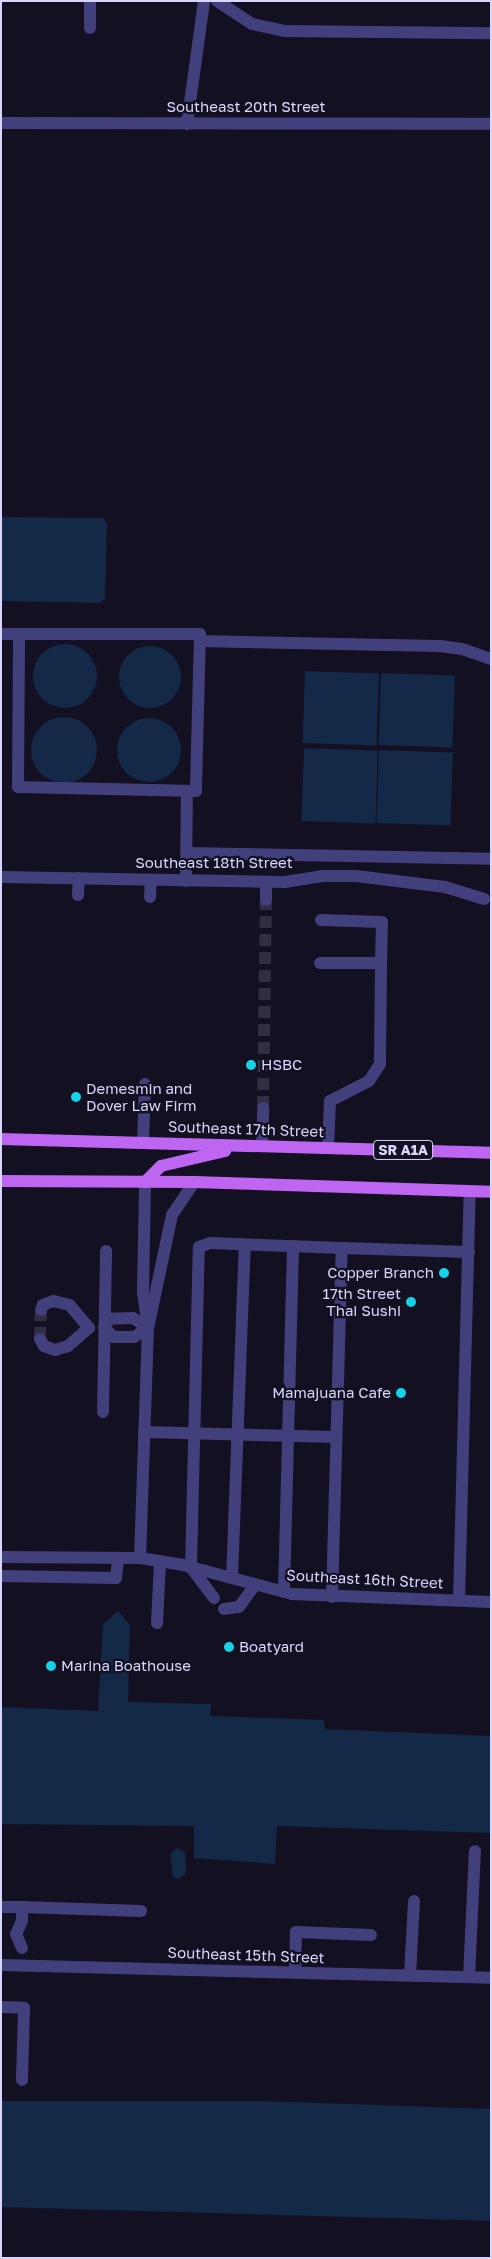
<!DOCTYPE html>
<html>
<head>
<meta charset="utf-8">
<style>
  body { margin:0 }
  #map { position:relative; width:492px; height:2259px; overflow:hidden; background:#131022; font-family:"Golos Text",sans-serif }
  div>[style] { position:absolute }
  .water>* { inset:0; background:#142848; transform-origin:0 0 }
  .round { border-radius:50% }
  .minor-tunnel>* { height:12px; margin-top:-6px; transform-origin:0; background:repeating-linear-gradient(90deg,#312e43 0 12px,transparent 0 18px) }
  .minor>* { height:12px; margin:-6px; padding:0 6px; transform-origin:6px; border-radius:6px; background:#423f7d }
  .major>* { height:12px; margin:-6px; padding:0 6px; transform-origin:6px; border-radius:6px; background:#be65f2 }
  .dots>* { width:14px; height:14px; translate:-50% -50%; box-sizing:border-box; border:2px solid #131022; border-radius:50% }
  span { translate:-50% -50%; white-space:nowrap; text-align:center; line-height:1.15; -webkit-text-stroke:4.5px #131022; paint-order:stroke }
  .shield-label span { padding:1px 4px; background:#131022; border:1px solid; border-radius:4px; -webkit-text-stroke-width:0 }
  .shield-label { font-size:14px; color:#d9d5fb; font-weight:700 }
  .street-label { font-size:15px; color:#d9d5fb }
  .poi-label { font-size:15px; color:#d9d5fb }
  .left { translate:0 -50%; text-align:left }
  .right { translate:-100% -50%; text-align:right }
  .frame { position:absolute; inset:0; border:2px solid #d9d5fb; pointer-events:none }
</style>
</head>
<body>
<div id="map">
  <div class="water">
    <div style="clip-path:polygon(1px 517px,103px 518px,107px 523px,105px 599px,100px 603px,1px 601px)"></div>
    <div class="round" style="left:33px;top:644px;width:64px;height:64px"></div>
    <div class="round" style="left:119px;top:646px;width:62px;height:62px"></div>
    <div style="left:305px;top:671px;width:74px;height:72px;rotate:2deg"></div>
    <div style="left:381px;top:673px;width:74px;height:72px;rotate:2deg"></div>
    <div class="round" style="left:31px;top:717px;width:66px;height:66px"></div>
    <div class="round" style="left:117px;top:718px;width:64px;height:64px"></div>
    <div style="left:304px;top:748px;width:74px;height:73px;rotate:2deg"></div>
    <div style="left:379px;top:750px;width:74px;height:73px;rotate:2deg"></div>
    <div style="clip-path:polygon(118px 1611px,130px 1625px,128px 1702px,211px 1704px,210px 1716px,324px 1720px,325px 1729px,491px 1736px,491px 1833px,277px 1826px,275px 1864px,194px 1858px,194px 1826px,1px 1824px,1px 1707px,98px 1711px,103px 1624px)"></div>
    <div style="clip-path:polygon(176px 1848px,185px 1852px,186px 1873px,179px 1879px,173px 1877px,172px 1870px,170px 1855px)"></div>
    <div style="clip-path:polygon(1px 2101px,260px 2101px,491px 2109px,491px 2221px,1px 2207px)"></div>
  </div>
  <div class="minor-tunnel">
    <div style="left:263px;top:1108px;width:208px;rotate:-89.2deg"></div>
    <div style="left:40px;top:1339px;width:29px;rotate:-88deg"></div>
  </div>
  <div class="minor">
    <div style="left:217px;top:1px;width:42px;rotate:33.3deg"></div>
    <div style="left:252px;top:24px;width:33px;rotate:12deg"></div>
    <div style="left:284px;top:31px;width:207px;rotate:0.6deg"></div>
    <div style="left:90px;top:28px;width:27px;rotate:-90deg"></div>
    <div style="left:1px;top:123px;width:490px;rotate:0.1deg"></div>
    <div style="left:187px;top:124px;width:124px;rotate:-82.1deg"></div>
    <div style="left:1px;top:634px;width:199px"></div>
    <div style="left:200px;top:634px;width:157px;rotate:91.5deg"></div>
    <div style="left:196px;top:791px;width:178px;rotate:-178.7deg"></div>
    <div style="left:18px;top:787px;width:153px;rotate:-89.6deg"></div>
    <div style="left:200px;top:641px;width:240px;rotate:1.2deg"></div>
    <div style="left:440px;top:646px;width:22px;rotate:8deg"></div>
    <div style="left:462px;top:649px;width:31px;rotate:19deg"></div>
    <div style="left:187px;top:853px;width:304px;rotate:1.1deg"></div>
    <div style="left:1px;top:877px;width:284px;rotate:1deg"></div>
    <div style="left:285px;top:882px;width:36px;rotate:-9deg"></div>
    <div style="left:321px;top:876px;width:35px"></div>
    <div style="left:356px;top:876px;width:90px;rotate:7deg"></div>
    <div style="left:445px;top:887px;width:41px;rotate:17.1deg"></div>
    <div style="left:186px;top:881px;width:90px;rotate:-89.4deg"></div>
    <div style="left:266px;top:882px;width:18px;rotate:90deg"></div>
    <div style="left:78px;top:895px;width:17px;rotate:-87deg"></div>
    <div style="left:150px;top:897px;width:17px;rotate:-87deg"></div>
    <div style="left:321px;top:920px;width:61px;rotate:1.9deg"></div>
    <div style="left:382px;top:922px;width:41px;rotate:91.4deg"></div>
    <div style="left:320px;top:963px;width:61px"></div>
    <div style="left:381px;top:963px;width:101px;rotate:90.6deg"></div>
    <div style="left:380px;top:1064px;width:20px;rotate:123deg"></div>
    <div style="left:369px;top:1081px;width:44px;rotate:152.9deg"></div>
    <div style="left:330px;top:1101px;width:47px;rotate:92.4deg"></div>
    <div style="left:143px;top:1143px;width:59px;rotate:-88.1deg"></div>
    <div style="left:262px;top:1146px;width:38px;rotate:-88deg"></div>
    <div style="left:148px;top:1328px;width:18px;rotate:-146deg"></div>
    <div style="left:133px;top:1318px;width:24px;rotate:178deg"></div>
    <div style="left:109px;top:1319px;width:10px;rotate:119deg"></div>
    <div style="left:104px;top:1328px;width:13px;rotate:42deg"></div>
    <div style="left:114px;top:1337px;width:20px"></div>
    <div style="left:134px;top:1337px;width:17px;rotate:-33deg"></div>
    <div style="left:148px;top:1328px;width:116px;rotate:-78deg"></div>
    <div style="left:172px;top:1215px;width:40px;rotate:-56deg"></div>
    <div style="left:40px;top:1339px;width:8px;rotate:60deg"></div>
    <div style="left:44px;top:1346px;width:12px;rotate:20deg"></div>
    <div style="left:55px;top:1350px;width:14px;rotate:-17deg"></div>
    <div style="left:68px;top:1346px;width:28px;rotate:-41deg"></div>
    <div style="left:89px;top:1328px;width:30px;rotate:-130deg"></div>
    <div style="left:70px;top:1305px;width:17px;rotate:-167deg"></div>
    <div style="left:53px;top:1301px;width:11px;rotate:158deg"></div>
    <div style="left:43px;top:1305px;width:5px;rotate:112deg"></div>
    <div style="left:103px;top:1412px;width:161px;rotate:-88.9deg"></div>
    <div style="left:144px;top:1432px;width:192px;rotate:1.5deg"></div>
    <div style="left:1px;top:1557px;width:139px;rotate:0.4deg"></div>
    <div style="left:140px;top:1558px;width:44px;rotate:9.2deg"></div>
    <div style="left:183px;top:1565px;width:113px;rotate:14.9deg"></div>
    <div style="left:292px;top:1594px;width:199px;rotate:2.3deg"></div>
    <div style="left:140px;top:1558px;width:230px;rotate:-88deg"></div>
    <div style="left:148px;top:1328px;width:37px;rotate:-98deg"></div>
    <div style="left:143px;top:1291px;width:109px;rotate:-88.9deg"></div>
    <div style="left:1px;top:1576px;width:115px;rotate:1deg"></div>
    <div style="left:116px;top:1578px;width:20px;rotate:-84deg"></div>
    <div style="left:232px;top:1578px;width:333px;rotate:-87.8deg"></div>
    <div style="left:284px;top:1592px;width:346px;rotate:-88.5deg"></div>
    <div style="left:332px;top:1597px;width:349px;rotate:-88.4deg"></div>
    <div style="left:342px;top:1248px;width:127px;rotate:1.8deg"></div>
    <div style="left:214px;top:1598px;width:39px;rotate:-127deg"></div>
    <div style="left:191px;top:1567px;width:320px;rotate:-88.6deg"></div>
    <div style="left:199px;top:1247px;width:12px;rotate:-20deg"></div>
    <div style="left:210px;top:1243px;width:132px;rotate:2.2deg"></div>
    <div style="left:459px;top:1600px;width:408px;rotate:-88.5deg"></div>
    <div style="left:224px;top:1609px;width:15px;rotate:-8deg"></div>
    <div style="left:239px;top:1607px;width:27px;rotate:-54deg"></div>
    <div style="left:157px;top:1623px;width:62px;rotate:-87.2deg"></div>
    <div style="left:1px;top:1907px;width:21px"></div>
    <div style="left:22px;top:1948px;width:15px;rotate:-113deg"></div>
    <div style="left:16px;top:1934px;width:14px;rotate:-65deg"></div>
    <div style="left:22px;top:1921px;width:14px;rotate:-90deg"></div>
    <div style="left:22px;top:1907px;width:119px;rotate:1.9deg"></div>
    <div style="left:1px;top:1965px;width:490px;rotate:1.5deg"></div>
    <div style="left:295px;top:1972px;width:40px;rotate:-88.6deg"></div>
    <div style="left:296px;top:1932px;width:75px;rotate:2.3deg"></div>
    <div style="left:410px;top:1975px;width:74px;rotate:-86.9deg"></div>
    <div style="left:469px;top:1977px;width:126px;rotate:-87.3deg"></div>
    <div style="left:1px;top:2007px;width:23px;rotate:2deg"></div>
    <div style="left:24px;top:2008px;width:72px;rotate:91.6deg"></div>
  </div>
  <div class="major">
    <div style="left:1px;top:1139px;width:490px;rotate:1.6deg"></div>
    <div style="left:1px;top:1181px;width:193px;rotate:0.3deg"></div>
    <div style="left:194px;top:1182px;width:297px;rotate:1.9deg"></div>
    <div style="left:145px;top:1182px;width:23px;rotate:-45deg"></div>
    <div style="left:161px;top:1166px;width:66px;rotate:-13.2deg"></div>
  </div>
  <div class="dots">
    <div style="left:251px;top:1065px;background:#14d2e8"></div>
    <div style="left:76px;top:1097px;background:#14d2e8"></div>
    <div style="left:444px;top:1273px;background:#14d2e8"></div>
    <div style="left:411px;top:1302px;background:#14d2e8"></div>
    <div style="left:401px;top:1393px;background:#14d2e8"></div>
    <div style="left:229px;top:1647px;background:#14d2e8"></div>
    <div style="left:51px;top:1666px;background:#14d2e8"></div>
  </div>
  <div class="shield-label">
    <span style="left:403px;top:1150px">SR A1A</span>
  </div>
  <div class="street-label">
    <span style="left:246px;top:107px">Southeast 20th Street</span>
    <span style="left:214px;top:863px">Southeast 18th Street</span>
    <span style="left:246px;top:1129px;rotate:2deg">Southeast 17th Street</span>
    <span style="left:365px;top:1579px;rotate:3deg">Southeast 16th Street</span>
    <span style="left:246px;top:1955px;rotate:2deg">Southeast 15th Street</span>
  </div>
  <div class="poi-label">
    <span class="left" style="left:261px;top:1065px">HSBC</span>
    <span class="left" style="left:86px;top:1097px">Demesmin and<br>Dover Law Firm</span>
    <span class="right" style="left:434px;top:1273px">Copper Branch</span>
    <span class="right" style="left:401px;top:1302px">17th Street<br>Thai Sushi</span>
    <span class="right" style="left:391px;top:1393px">Mamajuana Cafe</span>
    <span class="left" style="left:239px;top:1647px">Boatyard</span>
    <span class="left" style="left:61px;top:1666px">Marina Boathouse</span>
  </div>
  <div class="frame"></div>
</div>
</body>
</html>
